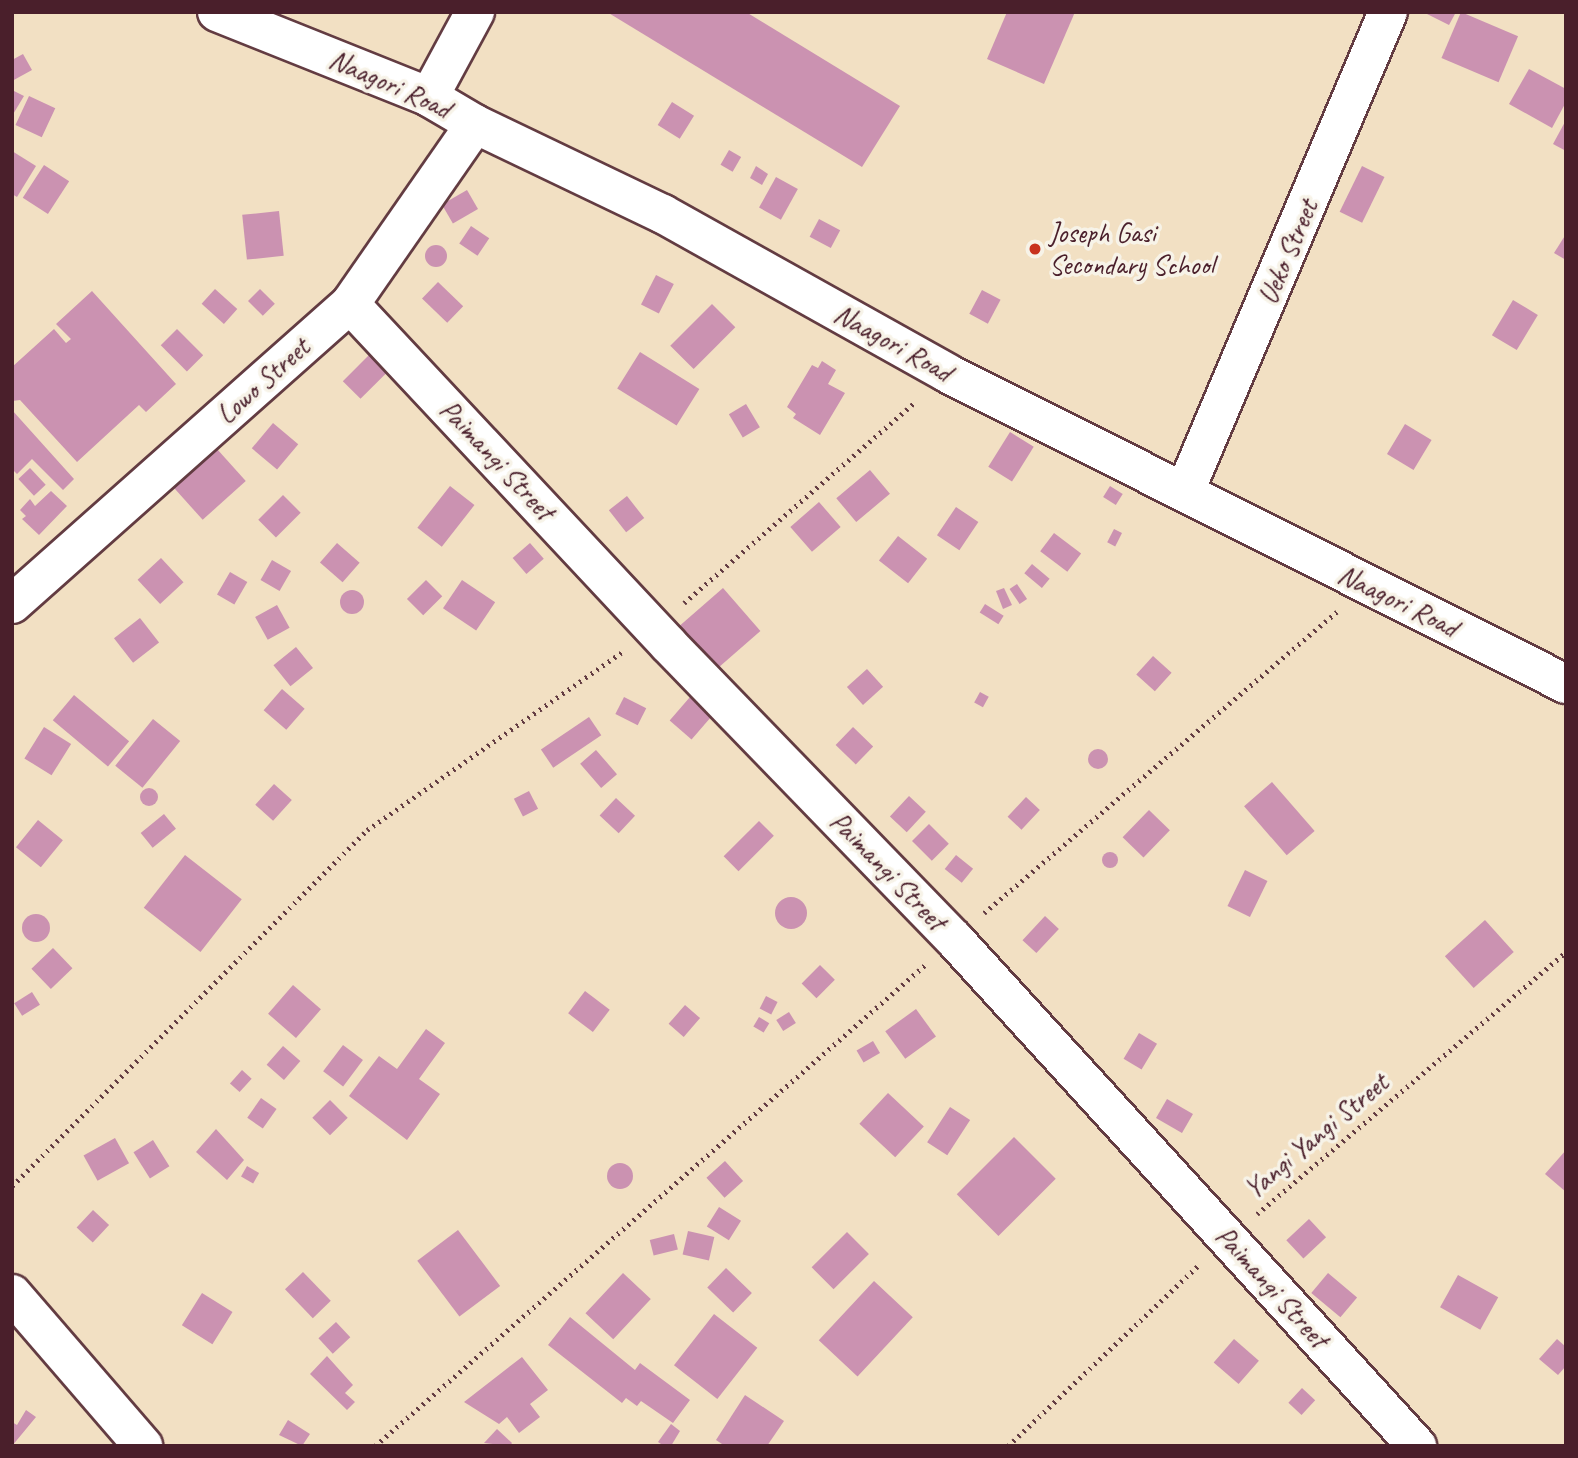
<!DOCTYPE html>
<html>
<head>
<meta charset="utf-8">
<style>
  body { margin:0 }
  #map { position:relative; width:1578px; height:1458px; overflow:hidden; background:#f2e0c3; font-family:Caveat,sans-serif }
  div>[style] { position:absolute }
  .building>* { inset:0; background:#cb92b1; transform-origin:0 0 }
  .round { border-radius:50% }
  .path>* { height:4.5px; margin-top:-2.25px; transform-origin:0; background:repeating-linear-gradient(90deg,#633c42 0 2px,transparent 0 7px) }
  .roads { filter:drop-shadow(2px 0 #633c42) drop-shadow(-2px 0 #633c42) drop-shadow(0 2px #633c42) drop-shadow(0 -2px #633c42) }
  .minor>* { height:38px; margin:-19px; padding:0 19px; transform-origin:19px; border-radius:19px; background:#fff }
  .dots>* { width:19px; height:19px; translate:-50% -50%; box-sizing:border-box; border:4px solid #f7f3e8; border-radius:50% }
  span { translate:-50% -50%; white-space:nowrap; text-align:center; line-height:1.15; -webkit-text-stroke:7px #f7f3e8; paint-order:stroke }
  .street-label { font-size:28px; color:#4a1f2b }
  .poi-label { font-size:28px; color:#4a1f2b }
  .left { translate:0 -50%; text-align:left }
  .frame { position:absolute; inset:0; border:14px solid #4a1f2b; pointer-events:none }
</style>
</head>
<body>
<div id="map">
  <div class="building">
    <div style="clip-path:polygon(607px 12px,746px 12px,900px 106px,862px 167px)"></div>
    <div style="clip-path:polygon(1007px 12px,1075px 12px,1044px 84px,987px 59px)"></div>
    <div style="clip-path:polygon(1423px 12px,1456px 12px,1449px 25px)"></div>
    <div style="left:1461px;top:12px;width:62px;height:50px;rotate:23deg"></div>
    <div style="clip-path:polygon(23px 54px,32px 70px,12px 81px,12px 60px)"></div>
    <div style="clip-path:polygon(1529px 69px,1566px 89px,1566px 102px,1552px 128px,1509px 104px)"></div>
    <div style="clip-path:polygon(12px 90px,24px 96px,12px 116px)"></div>
    <div style="left:29px;top:96px;width:29px;height:32px;rotate:25deg"></div>
    <div style="left:672px;top:102px;width:26px;height:27px;rotate:32deg"></div>
    <div style="clip-path:polygon(1566px 120px,1566px 151px,1553px 144px)"></div>
    <div style="left:729px;top:150px;width:14px;height:17px;rotate:30deg"></div>
    <div style="clip-path:polygon(12px 151px,36px 166px,17px 197px,12px 194px)"></div>
    <div style="left:44px;top:165px;width:30px;height:39px;rotate:33deg"></div>
    <div style="clip-path:polygon(756px 166px,768px 174px,762px 185px,750px 178px)"></div>
    <div style="left:1362px;top:166px;width:25px;height:51px;rotate:26deg"></div>
    <div style="left:776px;top:177px;width:25px;height:35px;rotate:29deg"></div>
    <div style="left:467px;top:190px;width:22px;height:29px;rotate:60deg"></div>
    <div style="left:279px;top:211px;width:45px;height:37px;rotate:84deg"></div>
    <div style="left:819px;top:219px;width:24px;height:20px;rotate:28deg"></div>
    <div style="left:471px;top:226px;width:22px;height:21px;rotate:34deg"></div>
    <div style="clip-path:polygon(1566px 234px,1566px 260px,1554px 253px)"></div>
    <div class="round" style="left:425px;top:245px;width:22px;height:22px"></div>
    <div style="left:656px;top:275px;width:20px;height:33px;rotate:27deg"></div>
    <div style="left:438px;top:282px;width:35px;height:23px;rotate:44deg"></div>
    <div style="left:215px;top:289px;width:30px;height:20px;rotate:42deg"></div>
    <div style="left:260px;top:289px;width:21px;height:17px;rotate:45deg"></div>
    <div style="left:982px;top:290px;width:21px;height:27px;rotate:28deg"></div>
    <div style="clip-path:polygon(92px 291px,176px 384px,146px 412px,139px 405px,77px 462px,20px 400px,12px 401px,12px 367px,54px 329px,66px 343px,71px 339px,56px 324px)"></div>
    <div style="left:1513px;top:300px;width:29px;height:41px;rotate:31deg"></div>
    <div style="left:712px;top:304px;width:33px;height:59px;rotate:45deg"></div>
    <div style="left:177px;top:329px;width:37px;height:23px;rotate:45deg"></div>
    <div style="left:640px;top:352px;width:70px;height:43px;rotate:32deg"></div>
    <div style="left:369px;top:355px;width:25px;height:37px;rotate:45deg"></div>
    <div style="clip-path:polygon(822px 361px,836px 370px,828px 384px,845px 393px,820px 435px,793px 418px,796px 414px,787px 407px,812px 365px,818px 368px)"></div>
    <div style="left:746px;top:404px;width:27px;height:20px;rotate:59deg"></div>
    <div style="clip-path:polygon(12px 410px,74px 479px,63px 490px,32px 459px,17px 474px,12px 469px)"></div>
    <div style="left:273px;top:423px;width:33px;height:33px;rotate:40deg"></div>
    <div style="left:1405px;top:424px;width:31px;height:35px;rotate:31deg"></div>
    <div style="left:1010px;top:432px;width:28px;height:41px;rotate:32deg"></div>
    <div style="left:217px;top:449px;width:43px;height:58px;rotate:48deg"></div>
    <div style="left:30px;top:468px;width:23px;height:16px;rotate:47deg"></div>
    <div style="left:870px;top:470px;width:31px;height:44px;rotate:50deg"></div>
    <div style="left:450px;top:486px;width:31px;height:53px;rotate:38deg"></div>
    <div style="left:1110px;top:486px;width:15px;height:13px;rotate:32deg"></div>
    <div style="clip-path:polygon(51px 491px,67px 506px,39px 535px,22px 519px,26px 516px,20px 510px,30px 499px,35px 506px)"></div>
    <div style="left:283px;top:495px;width:25px;height:35px;rotate:45deg"></div>
    <div style="left:627px;top:496px;width:28px;height:23px;rotate:52deg"></div>
    <div style="left:819px;top:502px;width:33px;height:38px;rotate:49deg"></div>
    <div style="left:956px;top:507px;width:27px;height:34px;rotate:34deg"></div>
    <div style="left:1114px;top:529px;width:9px;height:15px;rotate:27deg"></div>
    <div style="left:1054px;top:533px;width:34px;height:23px;rotate:37deg"></div>
    <div style="left:898px;top:536px;width:37px;height:31px;rotate:38deg"></div>
    <div style="left:337px;top:543px;width:30px;height:26px;rotate:41deg"></div>
    <div style="left:530px;top:543px;width:21px;height:23px;rotate:49deg"></div>
    <div style="left:161px;top:558px;width:33px;height:32px;rotate:47deg"></div>
    <div style="left:272px;top:560px;width:22px;height:23px;rotate:30deg"></div>
    <div style="left:1032px;top:564px;width:23px;height:12px;rotate:40deg"></div>
    <div style="left:230px;top:572px;width:20px;height:26px;rotate:30deg"></div>
    <div style="left:426px;top:580px;width:23px;height:27px;rotate:45deg"></div>
    <div style="left:462px;top:580px;width:40px;height:34px;rotate:34deg"></div>
    <div style="left:1017px;top:584px;width:18px;height:9px;rotate:56deg"></div>
    <div style="left:723px;top:588px;width:57px;height:57px;rotate:49deg"></div>
    <div style="clip-path:polygon(1004px 588px,1012px 605px,1003px 609px,996px 591px)"></div>
    <div class="round" style="left:340px;top:590px;width:24px;height:24px"></div>
    <div style="left:985px;top:604px;width:22px;height:10px;rotate:32deg"></div>
    <div style="left:277px;top:605px;width:26px;height:25px;rotate:61deg"></div>
    <div style="left:140px;top:618px;width:31px;height:33px;rotate:52deg"></div>
    <div style="left:296px;top:647px;width:27px;height:29px;rotate:51deg"></div>
    <div style="left:1153px;top:656px;width:25px;height:25px;rotate:42deg"></div>
    <div style="left:867px;top:669px;width:24px;height:27px;rotate:48deg"></div>
    <div style="left:282px;top:689px;width:30px;height:28px;rotate:41deg"></div>
    <div style="left:980px;top:692px;width:10px;height:12px;rotate:29deg"></div>
    <div style="left:74px;top:695px;width:72px;height:33px;rotate:40deg"></div>
    <div style="left:624px;top:697px;width:25px;height:19px;rotate:27deg"></div>
    <div style="left:690px;top:697px;width:29px;height:31px;rotate:41deg"></div>
    <div style="left:589px;top:717px;width:22px;height:58px;rotate:56deg"></div>
    <div style="left:153px;top:719px;width:35px;height:60px;rotate:39deg"></div>
    <div style="left:44px;top:727px;width:32px;height:37px;rotate:32deg"></div>
    <div style="left:853px;top:727px;width:28px;height:25px;rotate:44deg"></div>
    <div class="round" style="left:1088px;top:749px;width:20px;height:20px"></div>
    <div style="left:596px;top:750px;width:32px;height:21px;rotate:49deg"></div>
    <div style="left:1272px;top:782px;width:65px;height:37px;rotate:49deg"></div>
    <div style="left:274px;top:784px;width:24px;height:28px;rotate:42deg"></div>
    <div class="round" style="left:140px;top:788px;width:18px;height:18px"></div>
    <div style="left:529px;top:791px;width:20px;height:17px;rotate:63deg"></div>
    <div style="left:909px;top:796px;width:23px;height:28px;rotate:43deg"></div>
    <div style="left:1026px;top:797px;width:19px;height:27px;rotate:43deg"></div>
    <div style="left:616px;top:798px;width:26px;height:24px;rotate:43deg"></div>
    <div style="left:1149px;top:810px;width:29px;height:38px;rotate:44deg"></div>
    <div style="left:164px;top:814px;width:19px;height:30px;rotate:51deg"></div>
    <div style="left:38px;top:820px;width:32px;height:35px;rotate:39deg"></div>
    <div style="left:759px;top:821px;width:21px;height:50px;rotate:45deg"></div>
    <div style="left:929px;top:824px;width:28px;height:24px;rotate:45deg"></div>
    <div class="round" style="left:1102px;top:852px;width:16px;height:16px"></div>
    <div style="left:185px;top:855px;width:72px;height:67px;rotate:38deg"></div>
    <div style="left:956px;top:855px;width:22px;height:18px;rotate:39deg"></div>
    <div style="left:1245px;top:870px;width:25px;height:40px;rotate:26deg"></div>
    <div class="round" style="left:775px;top:897px;width:32px;height:32px"></div>
    <div class="round" style="left:22px;top:914px;width:28px;height:28px"></div>
    <div style="left:1045px;top:916px;width:19px;height:33px;rotate:43deg"></div>
    <div style="left:1485px;top:920px;width:43px;height:54px;rotate:48deg"></div>
    <div style="left:53px;top:948px;width:28px;height:30px;rotate:46deg"></div>
    <div style="left:820px;top:965px;width:21px;height:26px;rotate:45deg"></div>
    <div style="left:293px;top:985px;width:37px;height:38px;rotate:41deg"></div>
    <div style="left:585px;top:991px;width:31px;height:28px;rotate:37deg"></div>
    <div style="left:32px;top:992px;width:15px;height:21px;rotate:58deg"></div>
    <div style="left:766px;top:996px;width:13px;height:14px;rotate:27deg"></div>
    <div style="left:685px;top:1005px;width:20px;height:25px;rotate:41deg"></div>
    <div style="left:916px;top:1009px;width:34px;height:38px;rotate:54deg"></div>
    <div style="left:789px;top:1012px;width:13px;height:15px;rotate:58deg"></div>
    <div style="left:759px;top:1017px;width:12px;height:11px;rotate:31deg"></div>
    <div style="clip-path:polygon(426px 1029px,445px 1043px,419px 1079px,440px 1094px,407px 1140px,349px 1096px,379px 1056px,397px 1069px)"></div>
    <div style="left:1139px;top:1033px;width:21px;height:30px;rotate:31deg"></div>
    <div style="left:873px;top:1041px;width:14px;height:19px;rotate:60deg"></div>
    <div style="left:343px;top:1045px;width:25px;height:33px;rotate:37deg"></div>
    <div style="left:283px;top:1046px;width:23px;height:25px;rotate:41deg"></div>
    <div style="left:242px;top:1070px;width:13px;height:18px;rotate:42deg"></div>
    <div style="left:888px;top:1093px;width:49px;height:42px;rotate:43deg"></div>
    <div style="left:261px;top:1098px;width:19px;height:24px;rotate:35deg"></div>
    <div style="left:1167px;top:1099px;width:30px;height:22px;rotate:30deg"></div>
    <div style="left:330px;top:1100px;width:25px;height:25px;rotate:45deg"></div>
    <div style="left:950px;top:1107px;width:24px;height:42px;rotate:33deg"></div>
    <div style="clip-path:polygon(216px 1129px,244px 1160px,227px 1180px,196px 1152px)"></div>
    <div style="left:1014px;top:1137px;width:59px;height:81px;rotate:45deg"></div>
    <div style="left:115px;top:1138px;width:29px;height:36px;rotate:61deg"></div>
    <div style="left:153px;top:1140px;width:31px;height:23px;rotate:58deg"></div>
    <div style="clip-path:polygon(1566px 1150px,1566px 1192px,1545px 1174px)"></div>
    <div style="left:725px;top:1161px;width:27px;height:25px;rotate:48deg"></div>
    <div class="round" style="left:607px;top:1163px;width:26px;height:26px"></div>
    <div style="left:247px;top:1166px;width:14px;height:12px;rotate:30deg"></div>
    <div style="left:719px;top:1207px;width:26px;height:23px;rotate:32deg"></div>
    <div style="left:93px;top:1210px;width:22px;height:24px;rotate:43deg"></div>
    <div style="left:1309px;top:1219px;width:25px;height:31px;rotate:47deg"></div>
    <div style="left:458px;top:1230px;width:70px;height:51px;rotate:53deg"></div>
    <div style="left:688px;top:1231px;width:27px;height:24px;rotate:13deg"></div>
    <div style="left:847px;top:1232px;width:31px;height:50px;rotate:45deg"></div>
    <div style="left:674px;top:1234px;width:16px;height:25px;rotate:76deg"></div>
    <div style="left:726px;top:1268px;width:36px;height:27px;rotate:44deg"></div>
    <div style="left:303px;top:1272px;width:40px;height:25px;rotate:46deg"></div>
    <div style="left:623px;top:1273px;width:38px;height:55px;rotate:43deg"></div>
    <div style="left:1328px;top:1273px;width:38px;height:26px;rotate:40deg"></div>
    <div style="left:1458px;top:1275px;width:46px;height:37px;rotate:29deg"></div>
    <div style="left:874px;top:1281px;width:53px;height:81px;rotate:43deg"></div>
    <div style="left:202px;top:1293px;width:36px;height:38px;rotate:32deg"></div>
    <div style="left:714px;top:1314px;width:55px;height:65px;rotate:38deg"></div>
    <div style="clip-path:polygon(570px 1317px,635px 1370px,640px 1363px,690px 1400px,673px 1423px,641px 1401px,637px 1406px,626px 1398px,622px 1403px,548px 1345px)"></div>
    <div style="left:336px;top:1322px;width:21px;height:24px;rotate:47deg"></div>
    <div style="left:1234px;top:1339px;width:33px;height:31px;rotate:41deg"></div>
    <div style="clip-path:polygon(1557px 1339px,1566px 1347px,1566px 1366px,1558px 1375px,1539px 1359px)"></div>
    <div style="clip-path:polygon(327px 1356px,353px 1385px,345px 1393px,355px 1402px,347px 1410px,310px 1374px)"></div>
    <div style="clip-path:polygon(522px 1357px,548px 1390px,530px 1404px,540px 1417px,519px 1433px,507px 1417px,499px 1424px,464px 1402px)"></div>
    <div style="left:1302px;top:1388px;width:18px;height:20px;rotate:43deg"></div>
    <div style="clip-path:polygon(745px 1395px,784px 1421px,767px 1446px,725px 1446px,716px 1440px)"></div>
    <div style="clip-path:polygon(26px 1410px,36px 1417px,12px 1446px,12px 1422px,17px 1425px)"></div>
    <div style="clip-path:polygon(288px 1420px,310px 1434px,302px 1446px,279px 1435px)"></div>
    <div style="clip-path:polygon(671px 1424px,680px 1431px,671px 1446px,664px 1446px,658px 1442px)"></div>
    <div style="clip-path:polygon(497px 1429px,512px 1443px,510px 1446px,484px 1443px)"></div>
  </div>
  <div class="path">
    <div style="left:684px;top:603px;width:306px;rotate:-41deg"></div>
    <div style="left:984px;top:913px;width:464px;rotate:-40.5deg"></div>
    <div style="left:12px;top:1186px;width:503px;rotate:-45.08deg"></div>
    <div style="left:367px;top:830px;width:311px;rotate:-34.9deg"></div>
    <div style="left:1257px;top:1214px;width:405px;rotate:-40.3deg"></div>
    <div style="left:375px;top:1446px;width:731px;rotate:-41.17deg"></div>
    <div style="left:1008px;top:1446px;width:262px;rotate:-43.5deg"></div>
  </div>
  <div class="roads">
    <div class="minor">
      <div style="left:217px;top:12px;width:228px;rotate:21.8deg"></div>
      <div style="left:429px;top:97px;width:53px;rotate:30.4deg"></div>
      <div style="left:475px;top:124px;width:208px;rotate:25.6deg"></div>
      <div style="left:663px;top:214px;width:325px;rotate:29.2deg"></div>
      <div style="left:947px;top:373px;width:693px;rotate:26.68deg"></div>
      <div style="left:429px;top:97px;width:97px;rotate:-61.6deg"></div>
      <div style="left:350px;top:304px;width:467px;rotate:46.9deg"></div>
      <div style="left:669px;top:645px;width:409px;rotate:45.9deg"></div>
      <div style="left:954px;top:939px;width:687px;rotate:47.6deg"></div>
      <div style="left:1185px;top:491px;width:520px;rotate:-67.03deg"></div>
      <div style="left:12px;top:604px;width:452px;rotate:-41.6deg"></div>
      <div style="left:350px;top:304px;width:219px;rotate:-55.2deg"></div>
      <div style="left:12px;top:1294px;width:201px;rotate:49.2deg"></div>
    </div>
  </div>
  <div class="dots">
    <div style="left:1035px;top:249px;background:#c8321e"></div>
  </div>
  <div class="street-label">
    <span style="left:390px;top:84px;rotate:24deg">Naagori Road</span>
    <span style="left:1288px;top:252px;rotate:-67deg">Ueko Street</span>
    <span style="left:893px;top:343px;rotate:29deg">Naagori Road</span>
    <span style="left:263px;top:381px;rotate:-42deg">Lowo Street</span>
    <span style="left:497px;top:460px;rotate:47deg">Paimangi Street</span>
    <span style="left:1398px;top:601px;rotate:26deg">Naagori Road</span>
    <span style="left:888px;top:871px;rotate:46deg">Paimangi Street</span>
    <span style="left:1316px;top:1136px;rotate:-40deg">Yangi Yangi Street</span>
    <span style="left:1272px;top:1287px;rotate:48deg">Paimangi Street</span>
  </div>
  <div class="poi-label">
    <span class="left" style="left:1049px;top:249px">Joseph Gasi<br>Secondary School</span>
  </div>
  <div class="frame"></div>
</div>
</body>
</html>
